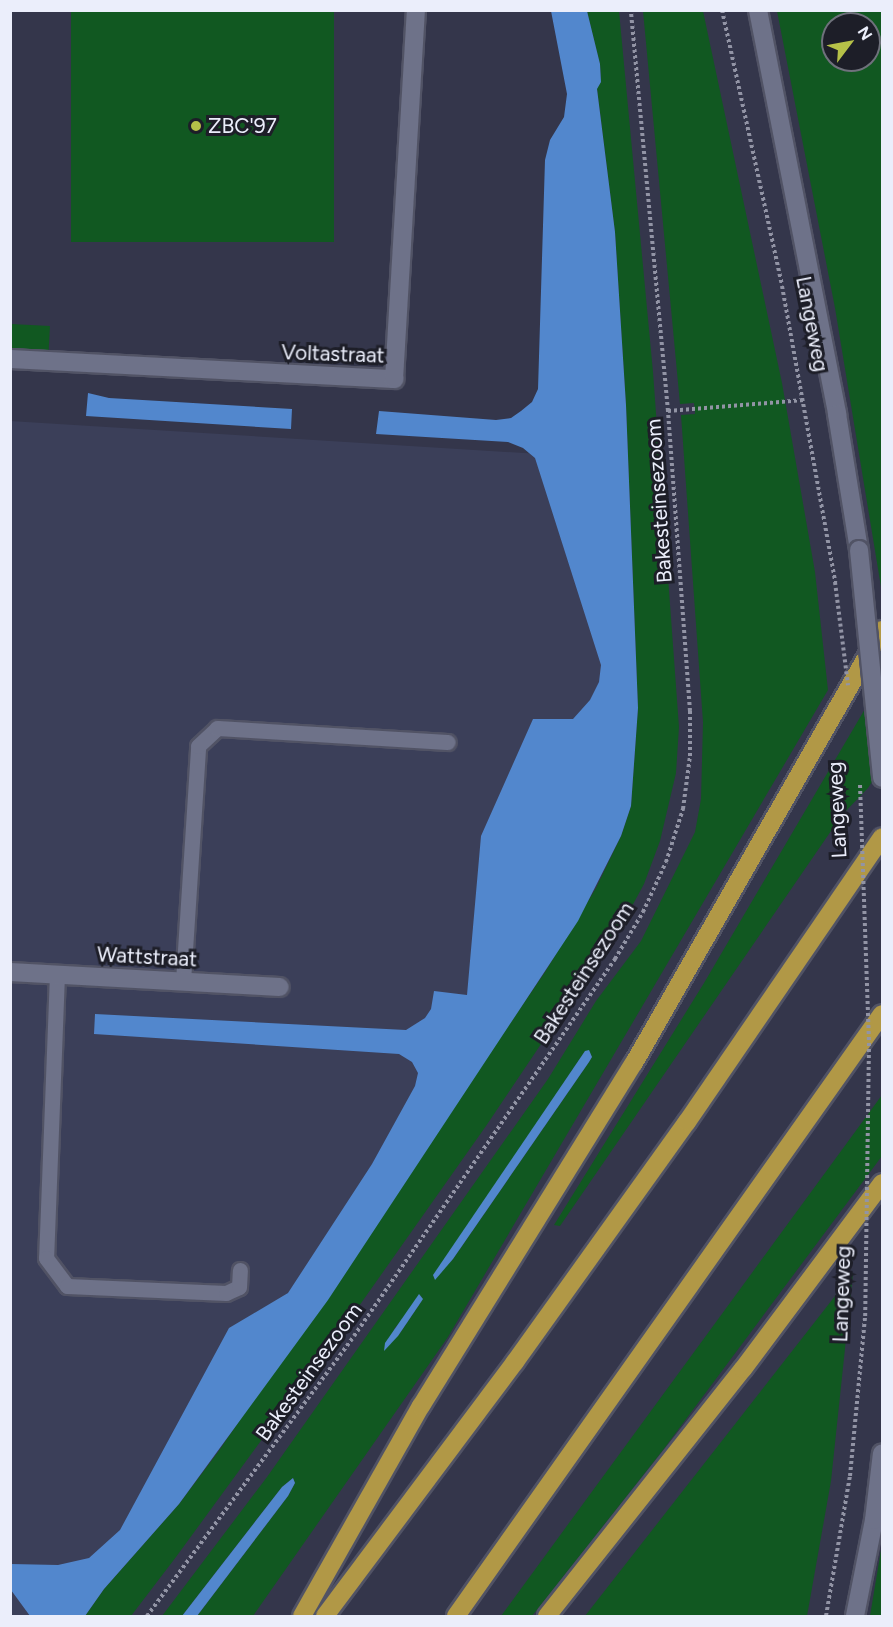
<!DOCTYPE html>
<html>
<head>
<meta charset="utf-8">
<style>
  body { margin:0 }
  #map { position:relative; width:893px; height:1627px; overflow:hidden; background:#34364b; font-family:Figtree,sans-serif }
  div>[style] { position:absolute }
  .built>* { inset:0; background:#3b3f59 }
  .green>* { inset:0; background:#115821; transform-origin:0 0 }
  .water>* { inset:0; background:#5287cd }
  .path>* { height:4px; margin-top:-2px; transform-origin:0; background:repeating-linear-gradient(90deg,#9294a5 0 3px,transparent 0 6px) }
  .roads { filter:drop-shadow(2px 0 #515365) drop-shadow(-2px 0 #515365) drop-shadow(0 2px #515365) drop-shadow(0 -2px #515365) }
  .service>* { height:15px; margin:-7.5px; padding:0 7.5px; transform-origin:7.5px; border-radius:7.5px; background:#6e7289 }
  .minor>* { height:18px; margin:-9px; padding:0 9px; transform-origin:9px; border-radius:9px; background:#6e7289 }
  .secondary>* { height:18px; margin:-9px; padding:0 9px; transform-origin:9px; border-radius:9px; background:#6e7289 }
  .motorway>* { height:18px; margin:-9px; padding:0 9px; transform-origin:9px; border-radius:9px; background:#b19846 }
  .path-bridge>* { height:4px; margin-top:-2px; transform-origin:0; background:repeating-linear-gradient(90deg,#9294a5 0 3px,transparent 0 6px) }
  .bridges { filter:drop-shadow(2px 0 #515365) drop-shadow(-2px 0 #515365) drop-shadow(0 2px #515365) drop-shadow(0 -2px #515365) }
  .secondary-bridge>* { height:18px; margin:-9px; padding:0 9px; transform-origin:9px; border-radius:9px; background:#6e7289 }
  .dots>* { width:16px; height:16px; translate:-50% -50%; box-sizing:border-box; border:3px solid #1d1e28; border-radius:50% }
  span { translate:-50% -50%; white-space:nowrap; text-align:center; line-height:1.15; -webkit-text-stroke:6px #1d1e28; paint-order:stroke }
  .poi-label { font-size:21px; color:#ebeefb }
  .left { translate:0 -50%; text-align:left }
  .street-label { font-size:21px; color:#ebeefb }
  .frame { position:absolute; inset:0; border:12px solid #ebeefb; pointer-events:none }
  .north { position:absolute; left:821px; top:12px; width:60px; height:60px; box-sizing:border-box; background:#1d1e28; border:2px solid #6f717c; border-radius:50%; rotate:58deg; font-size:16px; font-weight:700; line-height:24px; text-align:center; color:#ebeefb }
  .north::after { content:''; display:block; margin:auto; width:21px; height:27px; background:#b6c148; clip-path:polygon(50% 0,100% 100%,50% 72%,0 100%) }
</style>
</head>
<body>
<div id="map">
  <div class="built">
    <div style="clip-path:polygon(10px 421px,588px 457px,616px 719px,553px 919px,73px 1616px,11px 1616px)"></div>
  </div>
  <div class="green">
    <div style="left:71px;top:11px;width:263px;height:231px"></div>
    <div style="clip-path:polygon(587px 11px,619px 11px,653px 372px,679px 727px,676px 773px,660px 841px,644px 884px,625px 919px,486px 1126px,352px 1316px,176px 1557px,131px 1616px,85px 1616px,104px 1589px,179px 1504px,218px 1452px,545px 972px,596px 888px,621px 836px,631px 806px,638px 708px,626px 405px,615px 232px,597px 88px,601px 82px,600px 64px)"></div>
    <div style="clip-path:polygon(evenodd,643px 11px,703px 11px,782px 383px,815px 572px,828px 690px,448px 1337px,253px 1616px,197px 1616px,288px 1496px,295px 1483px,293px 1478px,282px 1487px,182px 1616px,162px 1616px,267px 1477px,548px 1079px,596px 1001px,641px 941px,695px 832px,701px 799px,703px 722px,681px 415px,695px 414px,694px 403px,680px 404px,643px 11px,585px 1051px,589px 1051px,592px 1057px,589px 1062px,453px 1259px,433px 1278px,585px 1051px,643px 11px,422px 1296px,421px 1302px,398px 1336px,394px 1329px,422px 1296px)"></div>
    <div style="clip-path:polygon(evenodd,777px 11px,882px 11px,882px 593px,835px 308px,777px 11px,833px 24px,869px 24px,869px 60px,833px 60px,833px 24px)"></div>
    <div style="left:11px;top:324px;width:39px;height:25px;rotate:3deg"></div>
    <div style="clip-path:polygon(882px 680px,882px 766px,868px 788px,842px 815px,560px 1226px,554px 1225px,704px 983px)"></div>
    <div style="clip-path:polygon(882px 1095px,882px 1156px,663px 1450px,532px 1616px,501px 1616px)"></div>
    <div style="clip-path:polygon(853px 1273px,831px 1481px,807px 1616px,585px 1616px)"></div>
    <div style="clip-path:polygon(882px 1544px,882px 1616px,870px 1616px)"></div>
  </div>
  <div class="water">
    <div style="clip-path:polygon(551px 11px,587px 11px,600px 64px,601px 82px,597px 89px,615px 232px,626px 405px,638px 708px,631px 806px,621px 836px,578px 921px,328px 1300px,179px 1504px,104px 1589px,85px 1616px,30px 1616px,11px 1590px,11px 1564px,58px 1565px,89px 1558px,120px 1530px,229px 1328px,288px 1293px,372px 1164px,415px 1086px,418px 1073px,412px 1062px,399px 1054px,94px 1034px,95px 1014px,406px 1030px,425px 1018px,431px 1009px,434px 991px,467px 995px,481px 836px,533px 719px,573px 719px,590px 700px,599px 682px,601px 665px,535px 458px,523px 448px,508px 442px,376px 434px,379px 411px,496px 420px,511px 418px,521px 411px,532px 402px,538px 389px,545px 160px,550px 140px,564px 117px,567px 94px)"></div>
    <div style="clip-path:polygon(88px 393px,109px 398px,292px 409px,291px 429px,86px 416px)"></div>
    <div style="clip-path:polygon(589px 1050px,592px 1057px,589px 1062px,453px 1259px,435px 1280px,433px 1275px,585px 1051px)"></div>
    <div style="clip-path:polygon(419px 1294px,423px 1299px,421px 1302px,398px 1336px,384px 1351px,385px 1343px)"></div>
    <div style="clip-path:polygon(293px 1478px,295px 1483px,288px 1496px,197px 1616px,182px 1616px,282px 1487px)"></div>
  </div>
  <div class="path">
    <div style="left:722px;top:10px;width:282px;rotate:77.7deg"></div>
    <div style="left:782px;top:286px;width:301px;rotate:79.8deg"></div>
    <div style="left:668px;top:411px;width:136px;rotate:-4.6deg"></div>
    <div style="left:147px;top:1616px;width:348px;rotate:-53.5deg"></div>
    <div style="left:354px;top:1336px;width:459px;rotate:-55.3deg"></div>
    <div style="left:615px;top:959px;width:55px;rotate:-59.2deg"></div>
    <div style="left:643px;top:912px;width:55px;rotate:-65.3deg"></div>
    <div style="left:666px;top:862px;width:56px;rotate:-72.2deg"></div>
    <div style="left:683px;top:809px;width:53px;rotate:-82.5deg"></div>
    <div style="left:690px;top:756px;width:45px;rotate:-90deg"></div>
    <div style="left:690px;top:711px;width:301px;rotate:-94.2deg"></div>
    <div style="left:668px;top:411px;width:403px;rotate:-95.3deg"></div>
    <div style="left:826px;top:1616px;width:142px;rotate:-80.3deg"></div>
    <div style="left:850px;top:1476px;width:160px;rotate:-84.6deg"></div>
  </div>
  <div class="roads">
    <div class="service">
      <div style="left:57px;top:974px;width:284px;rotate:92.2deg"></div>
      <div style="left:46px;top:1258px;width:35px;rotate:53deg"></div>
      <div style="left:67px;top:1286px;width:159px;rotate:2.5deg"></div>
      <div style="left:226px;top:1293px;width:14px;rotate:-25deg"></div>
      <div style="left:239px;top:1287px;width:17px;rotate:-87deg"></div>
      <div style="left:183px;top:981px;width:235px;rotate:-86.3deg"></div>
      <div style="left:198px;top:746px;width:26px;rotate:-43deg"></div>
      <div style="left:217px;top:728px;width:231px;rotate:3.5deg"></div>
    </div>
    <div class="minor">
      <div style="left:10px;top:359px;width:385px;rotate:3deg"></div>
      <div style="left:394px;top:379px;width:370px;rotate:-86.6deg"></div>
      <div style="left:10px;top:972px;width:270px;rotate:3.2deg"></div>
    </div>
    <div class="secondary">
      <div style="left:758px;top:10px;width:412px;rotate:78.9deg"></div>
      <div style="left:837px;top:414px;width:138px;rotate:80.8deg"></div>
      <div style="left:855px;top:1616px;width:98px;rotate:-78.8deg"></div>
      <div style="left:874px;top:1520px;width:67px;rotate:-83.2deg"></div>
    </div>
    <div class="motorway">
      <div style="left:302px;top:1616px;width:241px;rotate:-60.5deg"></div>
      <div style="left:421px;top:1406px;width:404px;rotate:-58.2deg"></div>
      <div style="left:634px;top:1063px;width:499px;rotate:-60.2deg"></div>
      <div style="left:325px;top:1616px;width:317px;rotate:-53.2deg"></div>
      <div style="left:515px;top:1362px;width:295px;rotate:-54.4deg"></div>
      <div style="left:687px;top:1122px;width:345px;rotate:-55.6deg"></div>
      <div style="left:456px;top:1616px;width:737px;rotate:-54.72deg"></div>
      <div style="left:547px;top:1616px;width:315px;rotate:-51.6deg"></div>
      <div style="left:743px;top:1369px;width:232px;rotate:-53.2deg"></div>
    </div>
  </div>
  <div class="path-bridge">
    <div style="left:835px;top:582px;width:104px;rotate:82.8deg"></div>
    <div style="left:860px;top:785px;width:258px;rotate:88deg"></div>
    <div style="left:869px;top:1043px;width:274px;rotate:90.8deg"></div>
  </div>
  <div class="bridges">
    <div class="secondary-bridge">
      <div style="left:859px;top:550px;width:229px;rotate:84.2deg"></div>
    </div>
  </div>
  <div class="dots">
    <div style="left:196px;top:126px;background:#b6c148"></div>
  </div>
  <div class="poi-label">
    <span class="left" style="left:208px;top:126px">ZBC'97</span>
  </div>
  <div class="street-label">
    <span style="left:812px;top:324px;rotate:79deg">Langeweg</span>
    <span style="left:333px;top:354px;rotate:2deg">Voltastraat</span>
    <span style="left:659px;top:501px;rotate:-94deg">Bakesteinsezoom</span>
    <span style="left:837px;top:810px;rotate:-93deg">Langeweg</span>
    <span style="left:147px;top:957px;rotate:3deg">Wattstraat</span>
    <span style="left:584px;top:973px;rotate:-57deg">Bakesteinsezoom</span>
    <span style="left:842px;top:1294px;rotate:-88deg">Langeweg</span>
    <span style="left:309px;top:1372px;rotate:-54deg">Bakesteinsezoom</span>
  </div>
  <div class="frame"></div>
  <div class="north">N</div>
</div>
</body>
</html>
